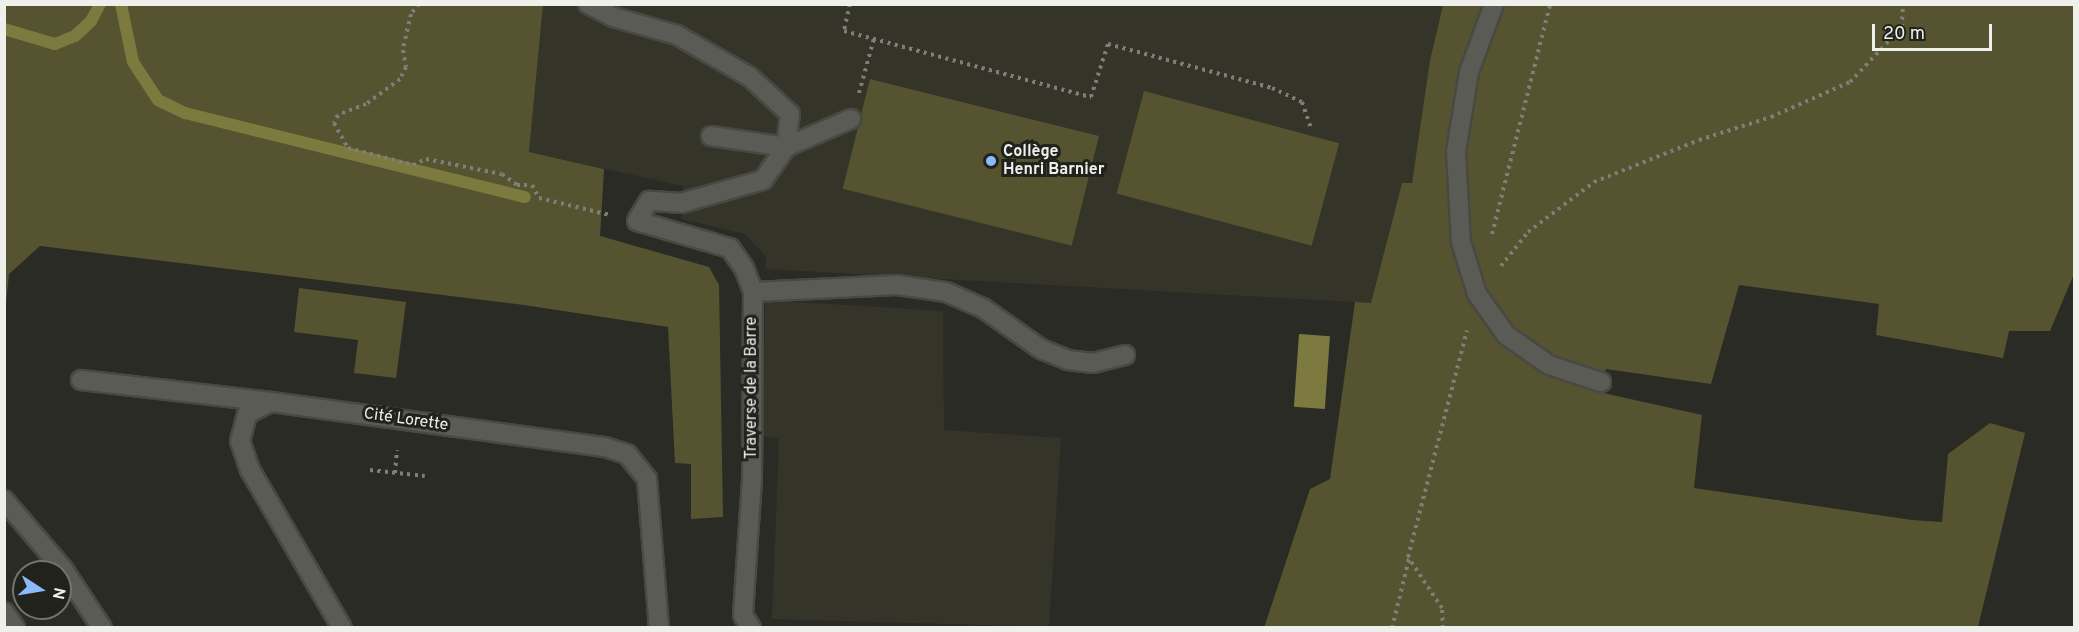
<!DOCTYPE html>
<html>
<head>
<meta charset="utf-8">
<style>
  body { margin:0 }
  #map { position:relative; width:2079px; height:632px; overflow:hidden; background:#2b2b26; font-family:Overpass,sans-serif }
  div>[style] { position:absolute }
  .built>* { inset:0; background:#343429 }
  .green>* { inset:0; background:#555330; transform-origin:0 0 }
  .water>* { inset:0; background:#7d7a3f; transform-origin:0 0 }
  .stream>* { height:12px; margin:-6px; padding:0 6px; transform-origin:6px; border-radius:6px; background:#7d7a3f }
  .path>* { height:4px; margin-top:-2px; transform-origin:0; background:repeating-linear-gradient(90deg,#7f7f7a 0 3px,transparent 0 7.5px) }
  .roads { filter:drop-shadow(2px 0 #494944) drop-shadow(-2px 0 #494944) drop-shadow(0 2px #494944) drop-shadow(0 -2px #494944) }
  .minor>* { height:18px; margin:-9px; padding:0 9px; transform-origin:9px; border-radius:9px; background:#5b5b55 }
  .dots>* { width:16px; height:16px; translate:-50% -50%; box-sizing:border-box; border:3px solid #22221c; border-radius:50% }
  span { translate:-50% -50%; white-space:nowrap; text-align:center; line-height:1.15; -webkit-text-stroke:6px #22221c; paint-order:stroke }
  .poi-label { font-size:16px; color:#efefeb; font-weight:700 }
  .left { translate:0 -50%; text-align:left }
  .street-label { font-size:16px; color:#efefeb }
  .frame { position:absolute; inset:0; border:6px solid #efefeb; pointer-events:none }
  .north { position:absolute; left:12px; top:560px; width:60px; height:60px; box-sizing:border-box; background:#22221c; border:2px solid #74746f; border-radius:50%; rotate:102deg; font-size:16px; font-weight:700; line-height:24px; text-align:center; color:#efefeb }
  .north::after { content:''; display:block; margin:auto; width:21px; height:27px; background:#8abafc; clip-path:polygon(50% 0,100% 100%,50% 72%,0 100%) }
  .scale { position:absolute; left:1872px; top:24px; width:120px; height:27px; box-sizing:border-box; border:3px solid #efefeb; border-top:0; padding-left:8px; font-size:18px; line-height:21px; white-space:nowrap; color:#efefeb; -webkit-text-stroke:4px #22221c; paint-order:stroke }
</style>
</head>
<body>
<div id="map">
  <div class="built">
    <div style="clip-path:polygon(543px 5px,1443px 5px,1430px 60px,1412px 183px,1402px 183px,1371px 303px,766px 269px,766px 257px,745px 234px,681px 219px,683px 186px,529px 152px)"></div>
    <div style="clip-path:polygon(765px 300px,943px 311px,944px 430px,1061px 438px,1049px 627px,772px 619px,779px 439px,763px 436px)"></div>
  </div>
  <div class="green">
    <div style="clip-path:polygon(5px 4px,543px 5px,529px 152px,604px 169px,600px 236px,709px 267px,719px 285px,723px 517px,691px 519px,691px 464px,675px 463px,668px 327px,524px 305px,40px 246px,9px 274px,5px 314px)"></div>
    <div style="clip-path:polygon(1443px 5px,2074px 5px,2074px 274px,2050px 331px,2009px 331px,2003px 358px,1876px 335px,1879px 304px,1739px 285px,1711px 384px,1606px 369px,1599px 392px,1702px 415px,1694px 488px,1912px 520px,1942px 522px,1948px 454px,1990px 423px,2025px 433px,1978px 627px,1264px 628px,1310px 489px,1330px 479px,1355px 302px,1371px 303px,1402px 183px,1412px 183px,1430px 60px)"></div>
    <div style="left:870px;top:79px;width:236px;height:113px;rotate:14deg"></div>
    <div style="left:1144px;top:91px;width:202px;height:106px;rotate:15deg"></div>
    <div style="clip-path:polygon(299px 288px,406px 302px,396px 378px,354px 373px,358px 340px,294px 332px)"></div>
  </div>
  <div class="water">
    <div style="left:1299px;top:334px;width:31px;height:73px;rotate:4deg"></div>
  </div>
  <div class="stream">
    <div style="left:121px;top:4px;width:59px;rotate:78.3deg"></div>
    <div style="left:133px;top:62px;width:45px;rotate:56.7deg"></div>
    <div style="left:158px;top:100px;width:30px;rotate:26deg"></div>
    <div style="left:185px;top:113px;width:350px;rotate:13.9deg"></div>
    <div style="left:4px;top:29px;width:53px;rotate:16.4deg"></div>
    <div style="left:55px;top:44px;width:22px;rotate:-22deg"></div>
    <div style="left:75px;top:36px;width:22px;rotate:-43deg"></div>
    <div style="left:91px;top:21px;width:19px;rotate:-62deg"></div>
  </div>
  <div class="path">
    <div style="left:419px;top:4px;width:13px;rotate:129deg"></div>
    <div style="left:411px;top:14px;width:37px;rotate:103deg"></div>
    <div style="left:403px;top:50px;width:17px;rotate:80deg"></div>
    <div style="left:406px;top:67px;width:13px;rotate:117deg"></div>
    <div style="left:400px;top:79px;width:42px;rotate:143.7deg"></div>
    <div style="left:366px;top:104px;width:30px;rotate:159deg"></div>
    <div style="left:338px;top:115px;width:9px;rotate:117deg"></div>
    <div style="left:334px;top:123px;width:29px;rotate:61deg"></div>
    <div style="left:348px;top:148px;width:67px;rotate:14.7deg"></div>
    <div style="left:413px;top:165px;width:14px;rotate:-25deg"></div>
    <div style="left:426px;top:159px;width:77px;rotate:11.2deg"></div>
    <div style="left:502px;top:174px;width:19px;rotate:36deg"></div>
    <div style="left:517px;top:185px;width:15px"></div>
    <div style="left:532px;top:185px;width:15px;rotate:62deg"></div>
    <div style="left:539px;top:198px;width:73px;rotate:13.5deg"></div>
    <div style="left:850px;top:4px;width:28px;rotate:103deg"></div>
    <div style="left:844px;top:31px;width:256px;rotate:15deg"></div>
    <div style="left:1091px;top:97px;width:56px;rotate:-72.2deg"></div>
    <div style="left:1108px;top:44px;width:170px;rotate:15deg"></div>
    <div style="left:1272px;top:88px;width:33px;rotate:25deg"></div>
    <div style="left:1302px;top:102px;width:28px;rotate:71deg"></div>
    <div style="left:859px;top:93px;width:57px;rotate:-74.7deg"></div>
    <div style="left:1492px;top:234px;width:237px;rotate:-75.8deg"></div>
    <div style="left:1501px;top:266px;width:43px;rotate:-51.5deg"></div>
    <div style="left:1528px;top:232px;width:83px;rotate:-37.1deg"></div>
    <div style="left:1594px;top:182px;width:113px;rotate:-21.8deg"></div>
    <div style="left:1699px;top:140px;width:76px;rotate:-17.7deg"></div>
    <div style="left:1771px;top:117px;width:86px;rotate:-23.9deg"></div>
    <div style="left:1850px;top:82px;width:76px;rotate:-46.6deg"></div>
    <div style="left:1902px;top:27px;width:23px;rotate:-88deg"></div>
    <div style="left:370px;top:470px;width:55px;rotate:6.2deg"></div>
    <div style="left:395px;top:473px;width:23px;rotate:-85deg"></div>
    <div style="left:1392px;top:628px;width:71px;rotate:-76.2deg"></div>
    <div style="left:1443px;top:628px;width:20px;rotate:-93deg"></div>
    <div style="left:1442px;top:608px;width:61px;rotate:-123.7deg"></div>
    <div style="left:1408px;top:557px;width:234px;rotate:-75.4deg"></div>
  </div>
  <div class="roads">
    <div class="minor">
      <div style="left:588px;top:4px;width:28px;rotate:27deg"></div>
      <div style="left:613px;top:17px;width:66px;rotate:15.7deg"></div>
      <div style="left:677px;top:35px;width:84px;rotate:29.9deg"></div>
      <div style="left:750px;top:77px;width:54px;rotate:42.8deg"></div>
      <div style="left:790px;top:114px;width:33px;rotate:97deg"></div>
      <div style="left:786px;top:147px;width:40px;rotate:124.9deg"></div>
      <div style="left:763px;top:180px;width:85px;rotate:164.3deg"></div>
      <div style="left:681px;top:203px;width:32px;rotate:-176deg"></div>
      <div style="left:649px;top:201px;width:23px;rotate:121deg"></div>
      <div style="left:637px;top:221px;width:97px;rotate:16.2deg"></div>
      <div style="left:730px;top:248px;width:24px;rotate:55deg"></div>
      <div style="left:744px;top:268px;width:26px;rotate:69deg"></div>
      <div style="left:753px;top:292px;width:187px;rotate:90.3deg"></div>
      <div style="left:752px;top:479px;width:136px;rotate:93.8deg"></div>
      <div style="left:743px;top:615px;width:15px;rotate:58deg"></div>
      <div style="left:1494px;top:4px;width:72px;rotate:110.2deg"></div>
      <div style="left:1469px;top:72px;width:80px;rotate:99.3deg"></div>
      <div style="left:1456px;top:151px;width:91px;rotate:86.9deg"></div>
      <div style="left:1461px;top:242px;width:54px;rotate:72.9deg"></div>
      <div style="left:1477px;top:294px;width:50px;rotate:54.7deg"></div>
      <div style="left:1506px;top:335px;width:52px;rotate:34.9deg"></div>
      <div style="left:1549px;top:365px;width:55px;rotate:18.1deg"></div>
      <div style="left:711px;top:136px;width:76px;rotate:8.3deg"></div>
      <div style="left:786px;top:147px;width:71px;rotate:-23.3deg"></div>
      <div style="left:753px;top:292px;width:144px;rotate:-2.8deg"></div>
      <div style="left:897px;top:285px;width:49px;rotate:8.1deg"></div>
      <div style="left:946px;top:292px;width:40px;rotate:23.4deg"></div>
      <div style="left:983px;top:308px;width:71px;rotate:35.3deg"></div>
      <div style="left:1041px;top:349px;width:29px;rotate:22deg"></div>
      <div style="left:1068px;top:360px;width:25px;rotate:7deg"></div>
      <div style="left:1093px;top:363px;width:33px;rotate:-14deg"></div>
      <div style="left:81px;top:380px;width:191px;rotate:6.6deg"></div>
      <div style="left:4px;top:500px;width:91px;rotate:49.5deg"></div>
      <div style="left:63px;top:569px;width:71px;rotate:56.5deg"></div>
      <div style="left:4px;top:612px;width:19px;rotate:55deg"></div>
      <div style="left:342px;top:628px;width:183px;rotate:-120.2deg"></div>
      <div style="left:250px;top:470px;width:31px;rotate:-109deg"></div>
      <div style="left:240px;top:441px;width:28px;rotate:-75deg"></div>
      <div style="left:247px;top:414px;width:27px;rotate:-27deg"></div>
      <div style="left:271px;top:402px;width:337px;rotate:7.7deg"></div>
      <div style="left:605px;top:447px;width:23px;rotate:18deg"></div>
      <div style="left:627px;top:454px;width:32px;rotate:51deg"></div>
      <div style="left:647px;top:479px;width:149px;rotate:85.4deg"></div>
    </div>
  </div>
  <div class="dots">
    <div style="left:991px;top:161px;background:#8abafc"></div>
  </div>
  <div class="poi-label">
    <span class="left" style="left:1003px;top:161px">Collège<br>Henri Barnier</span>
  </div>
  <div class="street-label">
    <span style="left:752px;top:388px;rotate:-90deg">Traverse de la Barre</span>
    <span style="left:406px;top:420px;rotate:8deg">Cité Lorette</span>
  </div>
  <div class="frame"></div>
  <div class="north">N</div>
  <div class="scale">20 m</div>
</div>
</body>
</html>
